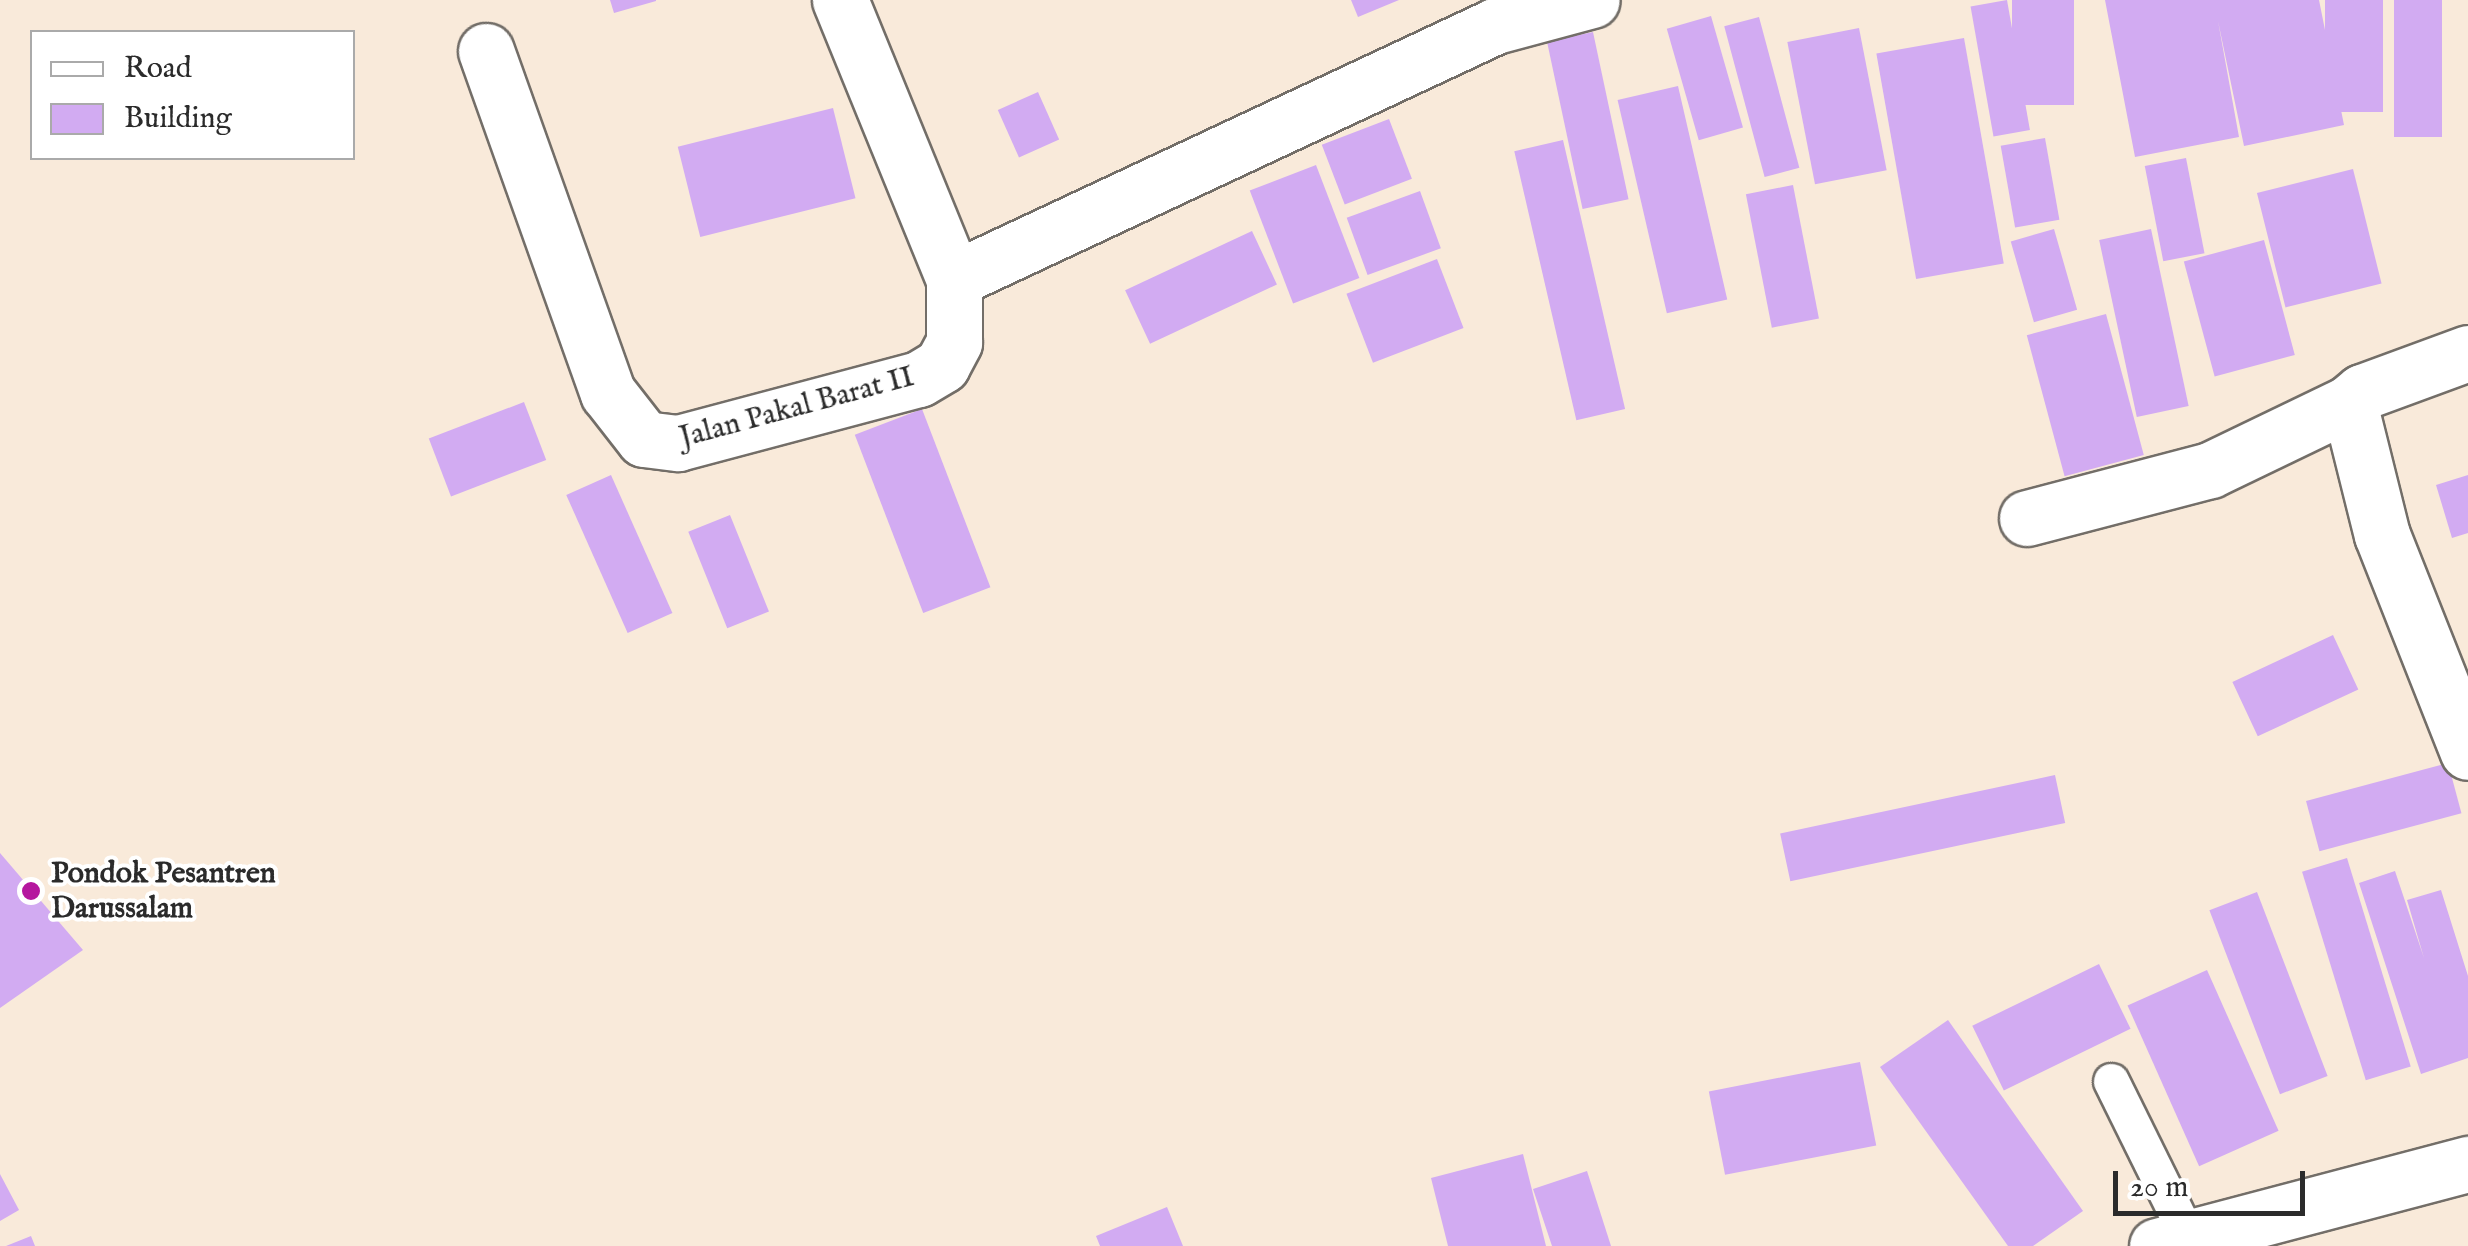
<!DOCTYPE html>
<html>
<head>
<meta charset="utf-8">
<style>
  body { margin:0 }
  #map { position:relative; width:2468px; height:1246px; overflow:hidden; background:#f9eada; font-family:"IM FELL English",serif }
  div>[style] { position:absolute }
  .building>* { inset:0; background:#d2abf2; transform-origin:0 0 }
  .roads { filter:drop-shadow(2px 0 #736e68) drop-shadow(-2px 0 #736e68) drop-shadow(0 2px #736e68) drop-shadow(0 -2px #736e68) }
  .service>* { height:35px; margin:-17.5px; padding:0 17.5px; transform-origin:17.5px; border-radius:17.5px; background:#fff }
  .minor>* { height:55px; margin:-27.5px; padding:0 27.5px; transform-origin:27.5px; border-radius:27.5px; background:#fff }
  .tertiary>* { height:55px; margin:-27.5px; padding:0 27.5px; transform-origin:27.5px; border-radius:27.5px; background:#fff }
  .dots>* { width:28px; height:28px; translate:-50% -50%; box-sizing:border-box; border:5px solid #fff; border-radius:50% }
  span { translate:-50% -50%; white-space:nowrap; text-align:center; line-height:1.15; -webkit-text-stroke:8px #fff; paint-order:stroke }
  .street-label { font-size:30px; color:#2b2b2b }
  .poi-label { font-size:30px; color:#2b2b2b; font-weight:700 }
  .left { translate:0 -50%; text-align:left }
  .legend { position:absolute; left:30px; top:30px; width:325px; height:130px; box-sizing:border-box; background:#fff; border:2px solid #aaa; margin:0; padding:12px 18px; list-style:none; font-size:30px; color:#2b2b2b }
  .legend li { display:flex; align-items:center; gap:20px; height:50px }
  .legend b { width:50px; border:2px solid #aaa }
  .scale { position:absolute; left:2113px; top:1171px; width:192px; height:45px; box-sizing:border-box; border:5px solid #2b2b2b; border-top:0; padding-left:12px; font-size:30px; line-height:35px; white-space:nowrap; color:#2b2b2b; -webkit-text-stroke:8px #fff; paint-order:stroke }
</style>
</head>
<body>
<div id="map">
  <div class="building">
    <div style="clip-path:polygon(610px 0,656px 0,656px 1px,614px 13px)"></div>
    <div style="clip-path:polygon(1351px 0,1399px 0,1358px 17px)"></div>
    <div style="left:2007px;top:0;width:132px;height:37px;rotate:80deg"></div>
    <div style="left:2012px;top:0;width:62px;height:105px"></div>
    <div style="clip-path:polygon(2105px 0,2319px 0,2344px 125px,2244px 146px,2218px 21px,2239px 137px,2135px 157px)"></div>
    <div style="left:2325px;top:0;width:58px;height:112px"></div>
    <div style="left:2394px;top:0;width:48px;height:137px"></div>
    <div style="left:1711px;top:16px;width:116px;height:46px;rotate:74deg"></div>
    <div style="left:1759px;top:17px;width:156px;height:36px;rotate:75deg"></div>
    <div style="left:1859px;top:28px;width:145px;height:73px;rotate:79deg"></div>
    <div style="left:1593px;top:32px;width:171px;height:47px;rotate:78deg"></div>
    <div style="left:1964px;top:38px;width:229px;height:89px;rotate:80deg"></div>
    <div style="left:1678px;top:86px;width:219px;height:62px;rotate:77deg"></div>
    <div style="left:1038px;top:92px;width:52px;height:44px;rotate:66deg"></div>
    <div style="left:833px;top:108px;width:93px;height:160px;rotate:76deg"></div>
    <div style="left:1389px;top:119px;width:64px;height:72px;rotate:69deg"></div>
    <div style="left:2045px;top:138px;width:83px;height:45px;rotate:80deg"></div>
    <div style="left:1563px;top:140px;width:276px;height:50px;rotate:77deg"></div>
    <div style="left:2186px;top:158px;width:97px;height:42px;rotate:79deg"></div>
    <div style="left:1316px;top:165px;width:121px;height:71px;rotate:69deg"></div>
    <div style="left:2353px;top:169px;width:118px;height:99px;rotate:76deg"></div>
    <div style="left:1793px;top:185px;width:136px;height:48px;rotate:79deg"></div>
    <div style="left:1420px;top:191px;width:61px;height:78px;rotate:70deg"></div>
    <div style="left:2054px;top:229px;width:84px;height:45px;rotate:74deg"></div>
    <div style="left:2151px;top:229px;width:181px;height:53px;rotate:78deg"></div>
    <div style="left:1252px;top:231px;width:59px;height:140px;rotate:65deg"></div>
    <div style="left:2264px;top:240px;width:119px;height:83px;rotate:75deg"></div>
    <div style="left:1437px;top:259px;width:74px;height:97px;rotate:69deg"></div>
    <div style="left:2106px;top:314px;width:146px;height:82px;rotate:75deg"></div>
    <div style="left:524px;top:402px;width:62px;height:102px;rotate:69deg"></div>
    <div style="left:922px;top:409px;width:191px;height:72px;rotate:69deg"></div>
    <div style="left:611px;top:475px;width:151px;height:49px;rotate:66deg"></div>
    <div style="clip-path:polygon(2468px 475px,2468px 533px,2452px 538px,2436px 485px)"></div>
    <div style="left:730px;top:515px;width:104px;height:45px;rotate:68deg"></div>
    <div style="left:2333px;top:635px;width:60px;height:111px;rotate:65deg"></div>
    <div style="left:2448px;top:763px;width:52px;height:147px;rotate:75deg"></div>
    <div style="left:2055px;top:775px;width:49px;height:281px;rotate:78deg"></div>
    <div style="clip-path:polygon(0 853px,83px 950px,0 1008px)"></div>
    <div style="left:2347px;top:858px;width:218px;height:47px;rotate:73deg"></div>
    <div style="clip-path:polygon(2395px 871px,2424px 958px,2407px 900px,2441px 890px,2468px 976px,2468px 1058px,2421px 1074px,2359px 883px)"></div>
    <div style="left:2257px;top:892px;width:197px;height:51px;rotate:69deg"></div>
    <div style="left:2099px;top:964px;width:72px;height:141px;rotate:64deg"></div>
    <div style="left:2207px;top:970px;width:176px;height:87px;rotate:66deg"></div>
    <div style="clip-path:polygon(1948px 1020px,2083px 1211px,2033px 1246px,2008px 1246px,1880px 1067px)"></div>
    <div style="left:1860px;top:1062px;width:85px;height:154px;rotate:79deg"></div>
    <div style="clip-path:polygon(1523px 1154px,1546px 1246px,1448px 1246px,1431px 1178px)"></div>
    <div style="clip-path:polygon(1587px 1171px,1611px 1246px,1552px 1246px,1533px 1189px)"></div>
    <div style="clip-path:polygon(0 1174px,19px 1210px,0 1221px)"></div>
    <div style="clip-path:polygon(1167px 1207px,1183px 1246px,1100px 1246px,1096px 1236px)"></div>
    <div style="clip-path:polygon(31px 1236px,35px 1246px,6px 1246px)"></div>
  </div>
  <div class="roads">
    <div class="service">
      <div style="left:2111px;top:1081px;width:174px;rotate:63.7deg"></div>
    </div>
    <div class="minor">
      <div style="left:840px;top:0;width:301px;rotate:67.8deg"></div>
      <div style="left:486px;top:51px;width:363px;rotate:70.4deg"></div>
      <div style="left:608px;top:393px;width:58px;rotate:52deg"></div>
      <div style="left:644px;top:439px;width:34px;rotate:7deg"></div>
      <div style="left:678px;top:443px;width:249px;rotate:-14.9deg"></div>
      <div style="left:919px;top:379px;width:27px;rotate:-31deg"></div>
      <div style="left:942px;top:365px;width:26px;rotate:-62deg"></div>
      <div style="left:954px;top:342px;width:63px;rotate:-90deg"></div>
      <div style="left:954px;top:279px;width:597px;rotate:-25.06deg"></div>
      <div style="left:1495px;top:26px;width:100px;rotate:-15deg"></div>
      <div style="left:2468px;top:353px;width:113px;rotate:159.8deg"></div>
      <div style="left:2362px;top:392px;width:17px;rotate:140deg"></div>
      <div style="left:2349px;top:403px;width:136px;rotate:76deg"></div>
      <div style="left:2382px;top:535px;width:233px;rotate:68.4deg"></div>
      <div style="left:2027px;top:518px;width:189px;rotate:-14.7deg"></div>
      <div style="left:2210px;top:470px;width:154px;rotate:-25.7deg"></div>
    </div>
    <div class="tertiary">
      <div style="left:2157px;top:1246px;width:322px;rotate:-14.8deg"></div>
    </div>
  </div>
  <div class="dots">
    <div style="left:31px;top:891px;background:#b5179e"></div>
  </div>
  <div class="street-label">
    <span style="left:797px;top:408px;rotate:-15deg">Jalan Pakal Barat II</span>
  </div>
  <div class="poi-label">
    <span class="left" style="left:51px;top:891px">Pondok Pesantren<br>Darussalam</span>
  </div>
  <ul class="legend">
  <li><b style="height:12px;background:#fff"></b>Road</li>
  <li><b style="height:28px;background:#d2abf2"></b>Building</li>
  </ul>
  <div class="scale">20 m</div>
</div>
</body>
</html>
